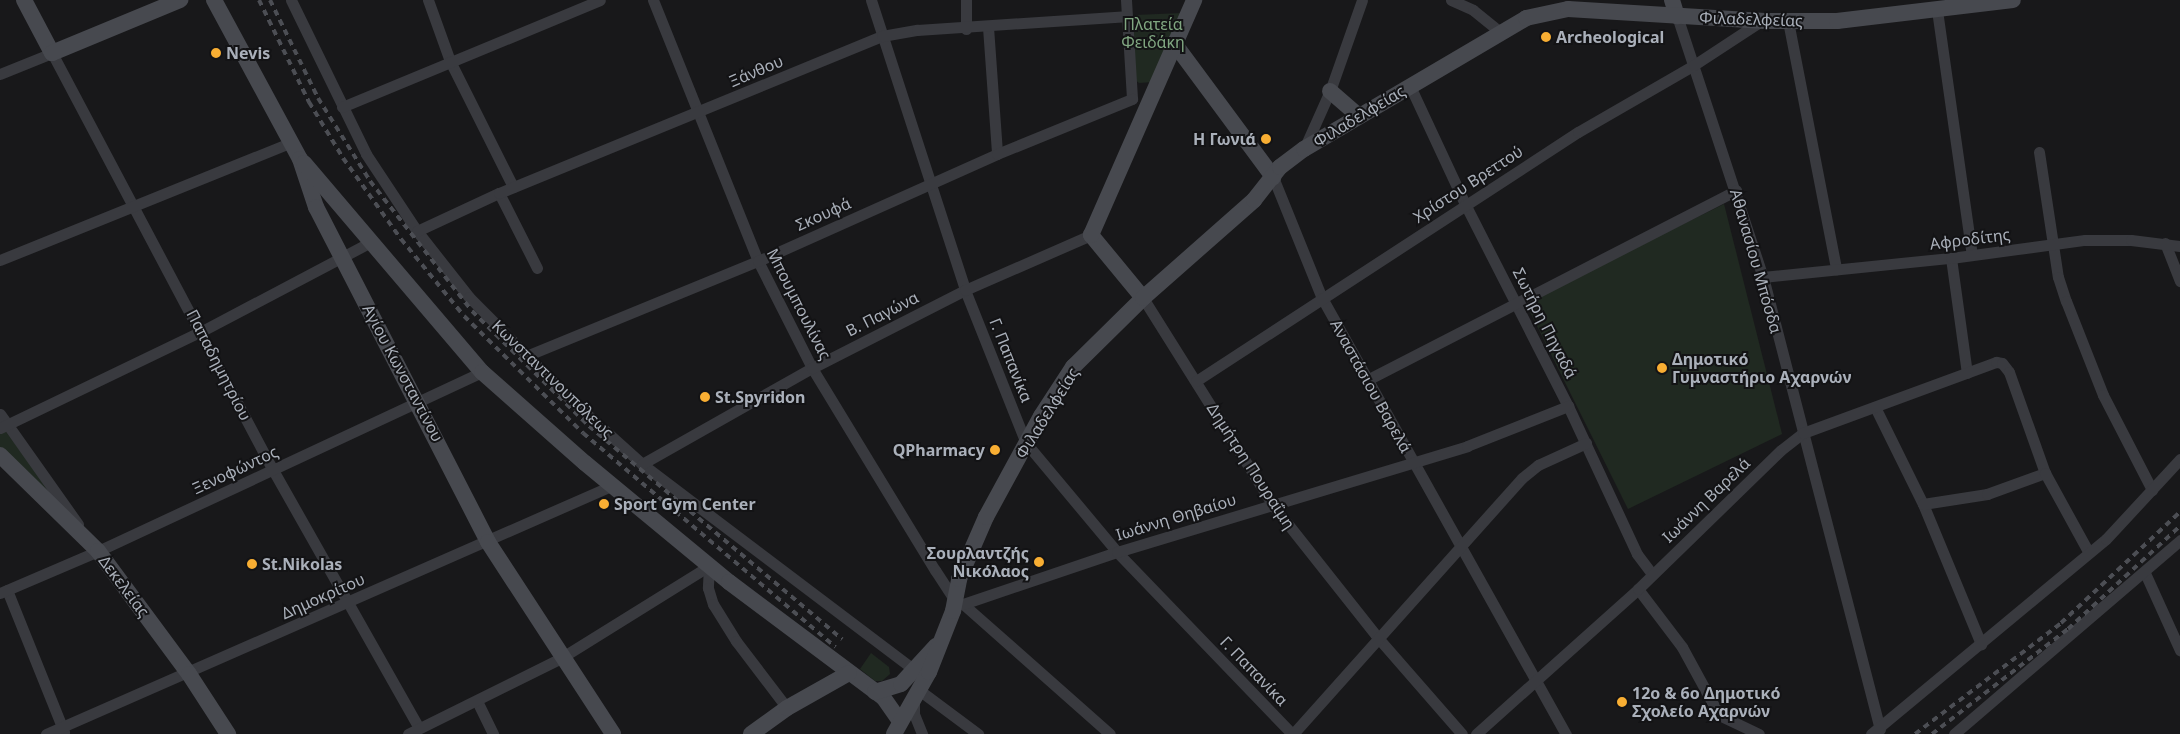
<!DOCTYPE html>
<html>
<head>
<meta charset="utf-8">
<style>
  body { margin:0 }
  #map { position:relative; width:2180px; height:734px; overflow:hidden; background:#18181a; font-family:"Noto Sans",sans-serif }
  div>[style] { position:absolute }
  .green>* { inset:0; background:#202921 }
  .street>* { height:11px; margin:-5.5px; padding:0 5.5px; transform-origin:5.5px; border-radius:5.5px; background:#393a3f }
  .secondary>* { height:16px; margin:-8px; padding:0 8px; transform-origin:8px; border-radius:8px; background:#47494f }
  .rail>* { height:4px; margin-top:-2px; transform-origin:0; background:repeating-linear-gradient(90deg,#4c4e54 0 6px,transparent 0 11px) }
  .dots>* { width:14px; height:14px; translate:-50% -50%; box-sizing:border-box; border:2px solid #131315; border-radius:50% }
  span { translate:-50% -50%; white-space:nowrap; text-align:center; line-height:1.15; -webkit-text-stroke:4px #131315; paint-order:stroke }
  .street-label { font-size:16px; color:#aab0ba }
  .park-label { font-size:16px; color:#80a681 }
  .poi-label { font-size:16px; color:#aab0ba; font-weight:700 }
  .left { translate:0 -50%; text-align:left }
  .right { translate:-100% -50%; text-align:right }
</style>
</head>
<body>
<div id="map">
  <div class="green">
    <div style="clip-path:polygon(1183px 13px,1153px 82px,1139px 83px,1133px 78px,1134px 15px)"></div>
    <div style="clip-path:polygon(1724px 204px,1782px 434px,1628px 509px,1525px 302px)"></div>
    <div style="clip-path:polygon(4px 429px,60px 505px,0 448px,0 431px)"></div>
    <div style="clip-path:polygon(871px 653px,889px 667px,890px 674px,882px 681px,875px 681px,860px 669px)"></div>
  </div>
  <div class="street">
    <div style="left:291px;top:0;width:171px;rotate:64deg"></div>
    <div style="left:366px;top:154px;width:92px;rotate:56.5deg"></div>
    <div style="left:417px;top:231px;width:84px;rotate:51.8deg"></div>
    <div style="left:469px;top:297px;width:142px;rotate:45.3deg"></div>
    <div style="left:569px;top:398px;width:98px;rotate:42.1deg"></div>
    <div style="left:642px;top:464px;width:341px;rotate:37.1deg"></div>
    <div style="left:428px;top:0;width:65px;rotate:70.2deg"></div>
    <div style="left:450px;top:61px;width:141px;rotate:63.4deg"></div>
    <div style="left:653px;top:0;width:281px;rotate:68.1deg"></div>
    <div style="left:758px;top:261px;width:120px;rotate:63.2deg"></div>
    <div style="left:812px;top:368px;width:237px;rotate:58.7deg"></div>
    <div style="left:935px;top:570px;width:38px;rotate:57deg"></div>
    <div style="left:956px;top:602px;width:7px;rotate:16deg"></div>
    <div style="left:963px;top:604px;width:196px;rotate:41.5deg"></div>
    <div style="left:871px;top:0;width:305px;rotate:72deg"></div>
    <div style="left:965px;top:290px;width:165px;rotate:68.3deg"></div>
    <div style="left:1026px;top:443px;width:142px;rotate:50.1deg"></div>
    <div style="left:1117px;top:552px;width:252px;rotate:46.1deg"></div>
    <div style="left:966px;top:0;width:29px;rotate:90deg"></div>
    <div style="left:1126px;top:0;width:99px;rotate:86.5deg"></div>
    <div style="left:1451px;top:0;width:24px;rotate:24deg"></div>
    <div style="left:1473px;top:10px;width:33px;rotate:39deg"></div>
    <div style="left:1937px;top:10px;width:247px;rotate:81.9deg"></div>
    <div style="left:1677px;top:16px;width:275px;rotate:71.8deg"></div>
    <div style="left:1763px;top:277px;width:467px;rotate:75.5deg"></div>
    <div style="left:1788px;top:21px;width:253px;rotate:79deg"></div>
    <div style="left:988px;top:27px;width:127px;rotate:85.9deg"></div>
    <div style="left:0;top:74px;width:56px;rotate:-22deg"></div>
    <div style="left:52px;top:53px;width:472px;rotate:62.1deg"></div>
    <div style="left:273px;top:470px;width:296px;rotate:60.5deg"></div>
    <div style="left:1410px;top:86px;width:130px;rotate:65deg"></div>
    <div style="left:1465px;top:204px;width:227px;rotate:63deg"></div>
    <div style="left:1568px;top:406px;width:163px;rotate:65deg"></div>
    <div style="left:1637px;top:554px;width:25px;rotate:53deg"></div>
    <div style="left:342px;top:107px;width:279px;rotate:-22.5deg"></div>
    <div style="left:1304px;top:149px;width:64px;rotate:-65.9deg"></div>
    <div style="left:1330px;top:91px;width:96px;rotate:-70.6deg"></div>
    <div style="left:2039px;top:152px;width:126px;rotate:81.4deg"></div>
    <div style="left:2058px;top:277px;width:25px;rotate:72deg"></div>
    <div style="left:2066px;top:301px;width:101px;rotate:68.5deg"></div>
    <div style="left:2103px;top:395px;width:107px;rotate:62.7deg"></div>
    <div style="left:1273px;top:177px;width:131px;rotate:68deg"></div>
    <div style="left:1322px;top:298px;width:500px;rotate:60.8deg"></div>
    <div style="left:499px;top:193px;width:84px;rotate:63.1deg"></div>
    <div style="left:417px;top:231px;width:90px;rotate:-24.9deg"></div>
    <div style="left:499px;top:193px;width:414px;rotate:-22.3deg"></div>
    <div style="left:882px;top:36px;width:36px;rotate:-10deg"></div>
    <div style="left:917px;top:30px;width:209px;rotate:-3.8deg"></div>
    <div style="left:2165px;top:243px;width:41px;rotate:68.5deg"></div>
    <div style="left:1951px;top:258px;width:116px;rotate:82.1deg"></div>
    <div style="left:0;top:260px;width:313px;rotate:-22deg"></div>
    <div style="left:1763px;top:277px;width:189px;rotate:-5.8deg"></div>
    <div style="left:1951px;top:258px;width:135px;rotate:-7.7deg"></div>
    <div style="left:2085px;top:240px;width:46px"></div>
    <div style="left:2131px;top:240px;width:49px;rotate:7deg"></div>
    <div style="left:1143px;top:298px;width:243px;rotate:57.9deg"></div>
    <div style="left:1272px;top:504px;width:172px;rotate:51.6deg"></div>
    <div style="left:1379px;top:639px;width:126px;rotate:48.9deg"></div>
    <div style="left:526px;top:356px;width:251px;rotate:-22.3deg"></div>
    <div style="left:758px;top:261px;width:262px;rotate:-24.1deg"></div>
    <div style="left:997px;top:154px;width:146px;rotate:-22.2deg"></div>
    <div style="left:1367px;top:380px;width:415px;rotate:-27.2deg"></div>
    <div style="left:1196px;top:381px;width:456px;rotate:-33.1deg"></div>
    <div style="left:1578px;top:132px;width:134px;rotate:-30deg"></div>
    <div style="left:1694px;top:65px;width:80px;rotate:-33.3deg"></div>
    <div style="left:1875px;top:407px;width:108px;rotate:63.7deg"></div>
    <div style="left:1923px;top:504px;width:152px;rotate:67.5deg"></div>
    <div style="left:0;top:414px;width:135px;rotate:54.7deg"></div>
    <div style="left:0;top:428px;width:224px;rotate:-25.7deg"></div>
    <div style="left:202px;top:331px;width:193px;rotate:-27.8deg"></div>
    <div style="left:642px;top:464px;width:195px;rotate:-29.5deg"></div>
    <div style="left:812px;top:368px;width:172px;rotate:-27deg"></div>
    <div style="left:965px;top:290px;width:137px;rotate:-23.6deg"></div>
    <div style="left:1923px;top:504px;width:65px;rotate:-8.9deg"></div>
    <div style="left:1987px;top:494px;width:62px;rotate:-19.9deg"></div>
    <div style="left:709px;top:566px;width:22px;rotate:93deg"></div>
    <div style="left:708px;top:588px;width:17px;rotate:73deg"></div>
    <div style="left:713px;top:604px;width:44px;rotate:58.1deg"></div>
    <div style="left:736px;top:641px;width:84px;rotate:52.7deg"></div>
    <div style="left:2145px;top:573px;width:85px;rotate:65.6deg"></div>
    <div style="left:1638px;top:589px;width:73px;rotate:52.8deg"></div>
    <div style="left:1682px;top:647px;width:77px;rotate:61.4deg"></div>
    <div style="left:1719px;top:715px;width:44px;rotate:25.4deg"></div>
    <div style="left:7px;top:590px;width:153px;rotate:68.1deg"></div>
    <div style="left:0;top:593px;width:107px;rotate:-23.2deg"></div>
    <div style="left:98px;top:551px;width:424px;rotate:-25deg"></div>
    <div style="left:963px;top:604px;width:163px;rotate:-18.7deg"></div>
    <div style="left:1117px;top:552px;width:366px;rotate:-16.8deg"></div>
    <div style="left:1467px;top:446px;width:109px;rotate:-21.6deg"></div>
    <div style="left:919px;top:690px;width:74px;rotate:36.7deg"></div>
    <div style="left:477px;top:701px;width:37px;rotate:64deg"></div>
    <div style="left:914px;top:701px;width:13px;rotate:90deg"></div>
    <div style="left:914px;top:714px;width:22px;rotate:68deg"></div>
    <div style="left:46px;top:734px;width:617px;rotate:-23.7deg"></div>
    <div style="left:408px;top:734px;width:171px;rotate:-26.4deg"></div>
    <div style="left:561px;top:658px;width:174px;rotate:-31.9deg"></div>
    <div style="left:1293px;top:734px;width:343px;rotate:-48.2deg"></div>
    <div style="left:1522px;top:478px;width:21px;rotate:-39deg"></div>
    <div style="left:1538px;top:465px;width:53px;rotate:-24.6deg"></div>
    <div style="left:1476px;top:734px;width:217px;rotate:-41.8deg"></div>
    <div style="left:1638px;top:589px;width:199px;rotate:-44.2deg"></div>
    <div style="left:1781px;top:450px;width:28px;rotate:-38deg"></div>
    <div style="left:1803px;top:433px;width:206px;rotate:-20.2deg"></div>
    <div style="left:1996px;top:362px;width:6px;rotate:9deg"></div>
    <div style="left:2002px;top:363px;width:11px;rotate:52deg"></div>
    <div style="left:2009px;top:372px;width:107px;rotate:70.4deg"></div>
    <div style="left:2045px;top:473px;width:91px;rotate:61.2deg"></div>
    <div style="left:1871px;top:734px;width:305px;rotate:-39.7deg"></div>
    <div style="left:2106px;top:539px;width:109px;rotate:-47.2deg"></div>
    <div style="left:1954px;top:734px;width:298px;rotate:-40.6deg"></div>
  </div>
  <div class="secondary">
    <div style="left:24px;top:0;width:60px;rotate:62.2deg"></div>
    <div style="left:52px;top:53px;width:139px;rotate:-22.5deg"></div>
    <div style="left:214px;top:0;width:181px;rotate:61.6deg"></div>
    <div style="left:300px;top:159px;width:51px;rotate:71.6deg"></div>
    <div style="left:316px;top:207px;width:377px;rotate:62.8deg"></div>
    <div style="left:488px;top:542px;width:229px;rotate:56.9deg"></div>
    <div style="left:1672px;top:0;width:17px;rotate:73deg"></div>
    <div style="left:1174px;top:43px;width:167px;rotate:53.5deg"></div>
    <div style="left:1330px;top:91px;width:37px;rotate:41deg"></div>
    <div style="left:304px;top:163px;width:275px;rotate:49.6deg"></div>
    <div style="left:482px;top:372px;width:137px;rotate:41.5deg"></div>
    <div style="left:585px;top:463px;width:187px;rotate:39.6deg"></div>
    <div style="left:729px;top:582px;width:192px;rotate:36.8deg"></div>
    <div style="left:883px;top:697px;width:29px;rotate:55deg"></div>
    <div style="left:1143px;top:298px;width:82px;rotate:-129.5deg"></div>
    <div style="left:1091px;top:235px;width:257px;rotate:-66.3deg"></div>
    <div style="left:0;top:455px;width:137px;rotate:44.4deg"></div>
    <div style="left:98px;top:551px;width:153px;rotate:53.5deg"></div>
    <div style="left:189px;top:674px;width:72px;rotate:57deg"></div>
    <div style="left:875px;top:692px;width:27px;rotate:-17deg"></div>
    <div style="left:901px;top:684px;width:52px;rotate:-47.4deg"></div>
    <div style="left:751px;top:734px;width:44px;rotate:-35.8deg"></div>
    <div style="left:787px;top:708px;width:71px;rotate:-29.4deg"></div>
    <div style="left:894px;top:734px;width:71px;rotate:-60.6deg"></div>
    <div style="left:929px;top:672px;width:66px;rotate:-68.5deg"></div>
    <div style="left:953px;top:611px;width:33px;rotate:-79deg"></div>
    <div style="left:959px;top:579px;width:68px;rotate:-66.5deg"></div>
    <div style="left:986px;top:517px;width:115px;rotate:-61.4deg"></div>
    <div style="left:1041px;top:416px;width:59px;rotate:-56.9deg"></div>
    <div style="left:1073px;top:367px;width:98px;rotate:-44.6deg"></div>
    <div style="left:1143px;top:298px;width:148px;rotate:-41.4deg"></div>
    <div style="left:1254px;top:200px;width:42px;rotate:-51.8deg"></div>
    <div style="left:1280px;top:167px;width:30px;rotate:-37deg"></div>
    <div style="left:1304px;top:149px;width:258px;rotate:-30.5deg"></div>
    <div style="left:1526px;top:18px;width:43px;rotate:-12.1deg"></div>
    <div style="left:1568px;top:9px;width:197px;rotate:3.5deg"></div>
    <div style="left:1765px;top:21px;width:72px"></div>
    <div style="left:1837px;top:21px;width:177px;rotate:-6.8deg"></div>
  </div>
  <div class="rail">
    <div style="left:259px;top:0;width:114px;rotate:63.9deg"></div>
    <div style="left:309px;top:102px;width:66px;rotate:58.7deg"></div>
    <div style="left:343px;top:158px;width:100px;rotate:54.4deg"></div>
    <div style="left:401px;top:239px;width:99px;rotate:50.7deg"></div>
    <div style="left:464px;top:316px;width:167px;rotate:44.5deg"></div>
    <div style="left:583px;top:433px;width:331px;rotate:40.3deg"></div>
    <div style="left:270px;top:0;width:109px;rotate:63.9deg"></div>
    <div style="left:318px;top:98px;width:98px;rotate:57.9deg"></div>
    <div style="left:370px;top:181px;width:165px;rotate:51.9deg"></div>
    <div style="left:472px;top:311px;width:164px;rotate:44.5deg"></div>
    <div style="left:589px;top:426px;width:331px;rotate:40.1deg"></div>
    <div style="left:1915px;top:734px;width:183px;rotate:-37.2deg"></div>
    <div style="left:2061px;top:623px;width:163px;rotate:-43deg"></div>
    <div style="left:1932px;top:734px;width:172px;rotate:-37.7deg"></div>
    <div style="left:2068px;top:629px;width:152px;rotate:-42.6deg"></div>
  </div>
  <div class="dots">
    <div style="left:1546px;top:37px;background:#f8ae33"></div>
    <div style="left:216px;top:53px;background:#f8ae33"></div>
    <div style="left:1266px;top:139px;background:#f8ae33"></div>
    <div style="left:1662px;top:368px;background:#f8ae33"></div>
    <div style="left:705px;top:397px;background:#f8ae33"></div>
    <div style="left:995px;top:450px;background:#f8ae33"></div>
    <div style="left:604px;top:504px;background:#f8ae33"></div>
    <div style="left:1039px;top:562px;background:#f8ae33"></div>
    <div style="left:252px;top:564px;background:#f8ae33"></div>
    <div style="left:1622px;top:702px;background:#f8ae33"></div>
  </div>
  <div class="street-label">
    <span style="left:1751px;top:19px;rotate:2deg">Φιλαδελφείας</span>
    <span style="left:756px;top:71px;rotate:-23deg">Ξάνθου</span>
    <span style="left:1359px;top:116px;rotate:-31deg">Φιλαδελφείας</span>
    <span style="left:1468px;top:184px;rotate:-33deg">Χρίστου Βρεττού</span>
    <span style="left:823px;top:214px;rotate:-24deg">Σκουφά</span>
    <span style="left:1970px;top:239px;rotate:-7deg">Αφροδίτης</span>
    <span style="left:1756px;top:261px;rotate:74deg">Αθανασίου Μπόσδα</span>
    <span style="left:799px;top:304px;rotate:63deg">Μπουμπουλίνας</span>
    <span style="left:882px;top:314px;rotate:-27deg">Β. Παγώνα</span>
    <span style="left:1545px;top:323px;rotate:63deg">Σωτήρη Πηγαδά</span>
    <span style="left:1011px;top:360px;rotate:68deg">Γ. Παπανίκα</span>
    <span style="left:219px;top:365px;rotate:63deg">Παπαδημητρίου</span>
    <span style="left:403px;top:373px;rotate:62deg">Αγίου Κωνσταντίνου</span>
    <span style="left:553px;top:379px;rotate:44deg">Κωνσταντινουπόλεως</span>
    <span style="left:1371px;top:386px;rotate:61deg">Αναστάσιου Βαρελά</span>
    <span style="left:1047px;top:413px;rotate:-58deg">Φιλαδελφείας</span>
    <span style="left:1251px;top:466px;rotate:57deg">Δημήτρη Πουραΐμη</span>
    <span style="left:235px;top:470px;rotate:-25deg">Ξενοφώντος</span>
    <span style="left:1706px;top:500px;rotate:-44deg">Ιωάννη Βαρελά</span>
    <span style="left:1176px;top:517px;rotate:-17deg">Ιωάννη Θηβαίου</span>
    <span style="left:124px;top:586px;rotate:53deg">Δεκελείας</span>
    <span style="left:323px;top:596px;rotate:-24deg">Δημοκρίτου</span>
    <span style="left:1254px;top:671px;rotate:46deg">Γ. Παπανίκα</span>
  </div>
  <div class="park-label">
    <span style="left:1153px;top:33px">Πλατεία<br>Φειδάκη</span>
  </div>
  <div class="poi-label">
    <span class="left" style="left:1556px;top:37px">Archeological</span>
    <span class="left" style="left:226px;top:53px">Nevis</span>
    <span class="right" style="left:1256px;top:139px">Η Γωνιά</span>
    <span class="left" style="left:1672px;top:368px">Δημοτικό<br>Γυμναστήριο Αχαρνών</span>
    <span class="left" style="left:715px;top:397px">St.Spyridon</span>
    <span class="right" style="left:985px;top:450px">QPharmacy</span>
    <span class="left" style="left:614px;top:504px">Sport Gym Center</span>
    <span class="right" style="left:1029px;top:562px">Σουρλαντζής<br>Νικόλαος</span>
    <span class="left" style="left:262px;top:564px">St.Nikolas</span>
    <span class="left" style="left:1632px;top:702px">12ο &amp; 6ο Δημοτικό<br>Σχολείο Αχαρνών</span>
  </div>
</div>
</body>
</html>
